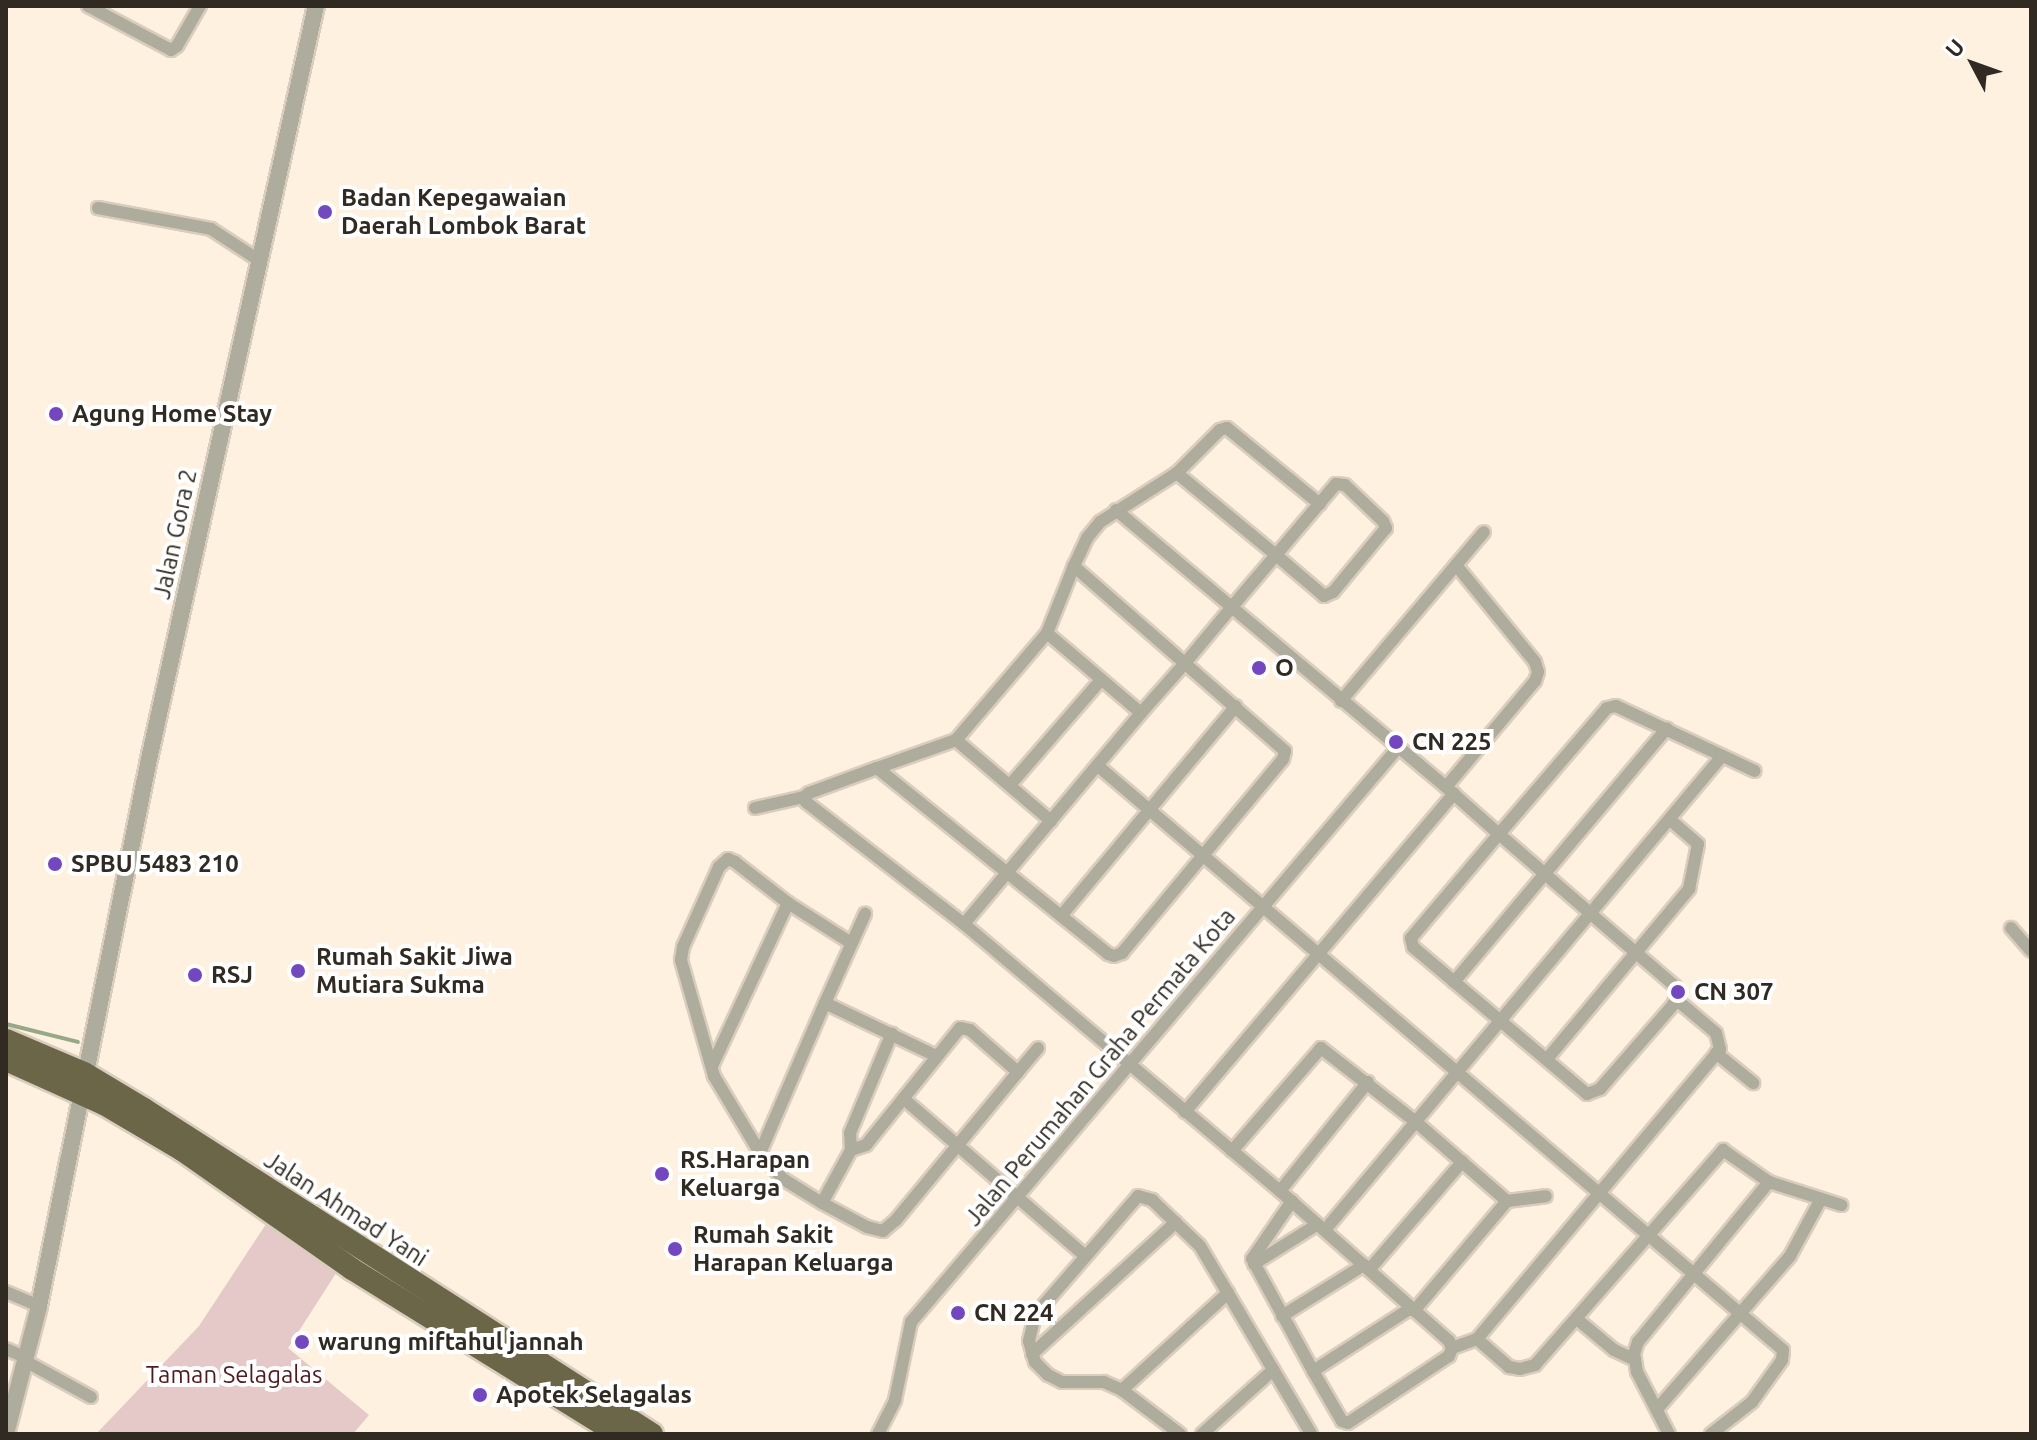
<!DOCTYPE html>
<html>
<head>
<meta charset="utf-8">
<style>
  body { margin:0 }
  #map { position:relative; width:2037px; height:1440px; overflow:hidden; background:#fff1e0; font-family:Ubuntu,sans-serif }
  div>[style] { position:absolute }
  .green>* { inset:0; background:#e4c9c8 }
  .stream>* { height:4px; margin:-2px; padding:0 2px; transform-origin:2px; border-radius:2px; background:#97a887 }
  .roads { filter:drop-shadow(2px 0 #dacdbe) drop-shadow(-2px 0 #dacdbe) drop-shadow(0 2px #dacdbe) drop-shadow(0 -2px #dacdbe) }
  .minor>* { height:12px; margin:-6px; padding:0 6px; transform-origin:6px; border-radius:6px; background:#aeac9c }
  .tertiary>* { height:16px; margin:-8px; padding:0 8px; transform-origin:8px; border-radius:8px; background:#aeac9c }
  .trunk>* { height:22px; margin:-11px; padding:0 11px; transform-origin:11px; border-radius:11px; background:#6a6647 }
  .dots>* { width:22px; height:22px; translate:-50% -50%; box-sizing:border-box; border:4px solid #fff; border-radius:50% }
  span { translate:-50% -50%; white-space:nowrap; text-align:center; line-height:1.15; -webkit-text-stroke:8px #fff; paint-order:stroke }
  .poi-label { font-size:24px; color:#302a22; font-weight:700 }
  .left { translate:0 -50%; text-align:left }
  .street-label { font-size:24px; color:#302a22 }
  .park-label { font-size:24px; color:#501b1e }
  .frame { position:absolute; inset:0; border:8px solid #302a22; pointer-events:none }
  .north { position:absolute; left:1933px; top:24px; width:80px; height:80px; -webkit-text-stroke:6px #fff; paint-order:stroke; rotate:311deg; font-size:22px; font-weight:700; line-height:32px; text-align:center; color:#302a22 }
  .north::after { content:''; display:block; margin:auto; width:28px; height:36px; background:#302a22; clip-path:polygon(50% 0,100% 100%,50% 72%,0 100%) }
</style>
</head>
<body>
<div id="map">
  <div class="green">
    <div style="clip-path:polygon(268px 1221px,340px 1267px,288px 1348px,369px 1415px,353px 1434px,96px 1434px,199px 1326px)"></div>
  </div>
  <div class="stream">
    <div style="left:6px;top:1024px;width:74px;rotate:14deg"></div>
  </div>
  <div class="roads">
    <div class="minor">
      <div style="left:88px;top:6px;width:94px;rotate:27.9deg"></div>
      <div style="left:171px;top:50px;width:7px;rotate:-34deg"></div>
      <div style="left:177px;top:46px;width:46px;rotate:-60.1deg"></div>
      <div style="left:98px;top:208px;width:115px;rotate:10.5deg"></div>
      <div style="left:211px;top:229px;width:59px;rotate:33.1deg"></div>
      <div style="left:1116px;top:510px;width:431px;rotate:40deg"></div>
      <div style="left:1446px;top:787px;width:71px;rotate:41.6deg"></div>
      <div style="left:1499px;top:834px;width:122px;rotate:41deg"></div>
      <div style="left:1591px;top:914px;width:112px;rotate:40.7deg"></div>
      <div style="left:1676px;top:987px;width:7px;rotate:63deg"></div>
      <div style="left:1679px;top:993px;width:13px;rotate:117deg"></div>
      <div style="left:1673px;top:1005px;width:111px;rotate:131deg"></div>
      <div style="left:1600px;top:1089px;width:14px;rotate:159deg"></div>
      <div style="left:1587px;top:1094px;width:228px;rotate:-139.8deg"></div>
      <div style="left:1413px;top:947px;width:9px;rotate:-103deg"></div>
      <div style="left:1411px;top:938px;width:136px;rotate:-49.8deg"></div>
      <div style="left:1499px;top:834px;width:166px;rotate:-49.4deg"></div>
      <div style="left:1607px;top:708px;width:9px;rotate:-13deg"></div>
      <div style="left:1616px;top:706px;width:153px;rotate:25.1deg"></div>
      <div style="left:1456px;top:565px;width:43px;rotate:-49.7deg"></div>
      <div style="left:1074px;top:566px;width:31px;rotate:-65deg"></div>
      <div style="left:1087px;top:538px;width:21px;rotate:-51deg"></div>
      <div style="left:1100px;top:522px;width:91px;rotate:-32.5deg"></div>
      <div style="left:1177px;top:473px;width:61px;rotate:-45deg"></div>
      <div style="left:1220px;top:430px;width:7px;rotate:-16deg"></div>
      <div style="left:1227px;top:428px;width:120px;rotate:39.3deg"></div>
      <div style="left:1341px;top:701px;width:178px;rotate:-49.8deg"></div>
      <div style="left:1456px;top:565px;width:125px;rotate:50.8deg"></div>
      <div style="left:1535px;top:662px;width:10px;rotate:73deg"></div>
      <div style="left:1538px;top:672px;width:9px;rotate:108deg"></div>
      <div style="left:1535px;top:681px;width:138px;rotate:130deg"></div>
      <div style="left:956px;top:740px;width:140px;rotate:-49.6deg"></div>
      <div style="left:1098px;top:766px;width:900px;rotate:40.45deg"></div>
      <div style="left:1783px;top:1350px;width:10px;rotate:96deg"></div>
      <div style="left:1782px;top:1360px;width:52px;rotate:125.5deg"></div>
      <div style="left:1752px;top:1402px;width:52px;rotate:142deg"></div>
      <div style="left:877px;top:768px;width:72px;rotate:159.8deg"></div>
      <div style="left:809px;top:793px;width:6px;rotate:141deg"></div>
      <div style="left:804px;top:797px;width:5px;rotate:68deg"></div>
      <div style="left:806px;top:802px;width:200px;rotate:37.7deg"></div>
      <div style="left:964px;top:924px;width:414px;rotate:40.2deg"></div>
      <div style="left:1280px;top:1191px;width:226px;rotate:41.6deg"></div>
      <div style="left:1449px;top:1341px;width:8px;rotate:67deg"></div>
      <div style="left:1010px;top:785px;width:139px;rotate:-49.1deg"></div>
      <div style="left:755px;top:808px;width:50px;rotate:-12.7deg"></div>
      <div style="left:1051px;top:821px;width:125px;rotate:-139.5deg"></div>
      <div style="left:956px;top:740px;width:84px;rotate:160.5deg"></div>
      <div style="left:877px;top:768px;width:297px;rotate:38.8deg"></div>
      <div style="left:1108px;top:954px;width:6px;rotate:18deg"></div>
      <div style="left:1114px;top:956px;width:9px;rotate:-21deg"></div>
      <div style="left:1122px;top:953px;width:252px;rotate:-50.3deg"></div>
      <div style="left:1283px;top:759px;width:8px;rotate:-76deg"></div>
      <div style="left:1285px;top:751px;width:281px;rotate:-138.8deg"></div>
      <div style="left:1074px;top:566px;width:72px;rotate:111.9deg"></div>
      <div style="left:1047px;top:633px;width:123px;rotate:40.4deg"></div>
      <div style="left:1061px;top:916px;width:273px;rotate:-50.2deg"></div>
      <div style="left:964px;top:924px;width:275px;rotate:-50deg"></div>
      <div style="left:1141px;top:713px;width:68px;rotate:-48.6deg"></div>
      <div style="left:1186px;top:662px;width:70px;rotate:-50.2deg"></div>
      <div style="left:1231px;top:608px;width:70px;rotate:-49.7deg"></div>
      <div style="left:1276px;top:555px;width:93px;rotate:-49.8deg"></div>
      <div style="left:1336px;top:484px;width:9px;rotate:6deg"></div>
      <div style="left:1345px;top:485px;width:52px;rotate:43.5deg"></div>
      <div style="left:1383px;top:521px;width:8px;rotate:67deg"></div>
      <div style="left:1386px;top:528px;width:83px;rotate:129.6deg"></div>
      <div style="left:1333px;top:592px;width:10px;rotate:156deg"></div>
      <div style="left:1324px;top:596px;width:63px;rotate:-139.5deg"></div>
      <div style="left:1276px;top:555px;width:129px;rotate:-140.4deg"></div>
      <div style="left:2011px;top:928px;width:30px;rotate:49deg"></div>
      <div style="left:1454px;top:982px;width:331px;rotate:-50deg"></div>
      <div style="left:825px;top:1003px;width:98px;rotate:-65.8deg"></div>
      <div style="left:1716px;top:1053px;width:48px;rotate:39deg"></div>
      <div style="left:1547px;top:1059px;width:222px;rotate:-50.1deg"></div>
      <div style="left:1689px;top:889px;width:46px;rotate:-78.7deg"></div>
      <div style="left:1698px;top:844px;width:37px;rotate:-139deg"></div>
      <div style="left:712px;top:1066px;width:180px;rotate:-65deg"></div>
      <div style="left:1018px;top:1072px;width:31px;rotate:-50deg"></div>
      <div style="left:904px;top:1099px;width:240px;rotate:40.9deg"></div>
      <div style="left:1185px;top:1112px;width:417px;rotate:-49.8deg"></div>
      <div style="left:851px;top:1150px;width:17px;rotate:-93deg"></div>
      <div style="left:850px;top:1133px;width:108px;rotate:-67.2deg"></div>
      <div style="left:1232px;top:1151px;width:136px;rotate:-49.2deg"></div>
      <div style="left:1321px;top:1048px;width:120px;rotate:37.9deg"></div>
      <div style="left:1416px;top:1122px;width:121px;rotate:41deg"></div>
      <div style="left:1507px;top:1201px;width:39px;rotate:-7deg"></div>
      <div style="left:760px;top:1153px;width:90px;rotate:-120.9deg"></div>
      <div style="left:714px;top:1076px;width:121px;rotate:-105.9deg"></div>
      <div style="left:681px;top:960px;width:13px;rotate:-81deg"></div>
      <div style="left:683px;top:947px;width:88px;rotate:-65.8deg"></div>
      <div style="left:719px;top:867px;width:12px;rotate:-42deg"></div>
      <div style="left:728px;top:859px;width:8px;rotate:23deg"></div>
      <div style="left:735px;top:862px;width:67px;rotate:37.7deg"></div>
      <div style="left:788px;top:903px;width:75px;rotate:32.4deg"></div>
      <div style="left:1280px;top:1191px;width:140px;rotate:-51.1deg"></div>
      <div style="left:1292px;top:1201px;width:70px;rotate:124.6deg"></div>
      <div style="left:1252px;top:1259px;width:128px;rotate:61.4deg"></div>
      <div style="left:1313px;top:1371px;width:58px;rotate:59.9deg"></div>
      <div style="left:1342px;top:1421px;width:6px;rotate:18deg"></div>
      <div style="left:1348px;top:1423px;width:121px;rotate:-33.6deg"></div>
      <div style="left:1449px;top:1356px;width:9px;rotate:-69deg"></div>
      <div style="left:1452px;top:1348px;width:27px;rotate:-20deg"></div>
      <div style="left:1477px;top:1339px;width:378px;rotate:-50deg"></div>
      <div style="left:1720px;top:1049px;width:16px;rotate:-104deg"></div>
      <div style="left:1716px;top:1033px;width:51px;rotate:-139.8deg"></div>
      <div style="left:822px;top:1203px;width:60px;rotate:-61.3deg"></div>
      <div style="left:851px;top:1150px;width:16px;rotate:-18deg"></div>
      <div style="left:866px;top:1145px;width:150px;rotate:-51.2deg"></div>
      <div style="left:960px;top:1028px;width:10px;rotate:11deg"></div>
      <div style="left:970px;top:1030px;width:64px;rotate:41.2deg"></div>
      <div style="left:1018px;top:1072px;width:192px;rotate:129.5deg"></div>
      <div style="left:896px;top:1220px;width:17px;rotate:140deg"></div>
      <div style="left:883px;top:1231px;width:16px;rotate:-166deg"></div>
      <div style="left:867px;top:1227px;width:51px;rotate:-151.9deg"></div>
      <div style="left:822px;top:1203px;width:46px;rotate:-148.4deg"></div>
      <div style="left:783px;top:1179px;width:35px;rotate:-131deg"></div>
      <div style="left:760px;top:1153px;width:163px;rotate:-66.6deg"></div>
      <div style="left:825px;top:1003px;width:123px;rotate:25.5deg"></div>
      <div style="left:1325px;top:1230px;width:618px;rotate:-50.05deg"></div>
      <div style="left:1254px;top:1264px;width:75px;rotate:-32deg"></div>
      <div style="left:1369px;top:1270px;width:143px;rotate:-49.3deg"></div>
      <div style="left:6px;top:1292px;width:36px;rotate:23deg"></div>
      <div style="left:1414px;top:1311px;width:144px;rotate:-49.8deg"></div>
      <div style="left:1282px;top:1316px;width:97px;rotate:-31.9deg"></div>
      <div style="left:1578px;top:1320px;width:47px;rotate:39.8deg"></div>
      <div style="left:1614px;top:1350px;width:23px;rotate:25deg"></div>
      <div style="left:1477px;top:1339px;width:43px;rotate:41.2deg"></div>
      <div style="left:1509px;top:1367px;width:11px;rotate:10deg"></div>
      <div style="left:1520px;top:1369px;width:16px;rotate:-15deg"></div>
      <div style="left:1535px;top:1365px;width:286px;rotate:-48.8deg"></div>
      <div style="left:1723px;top:1150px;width:56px;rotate:34.8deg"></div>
      <div style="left:6px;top:1349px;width:21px;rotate:23deg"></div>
      <div style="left:1032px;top:1354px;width:195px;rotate:-42.5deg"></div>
      <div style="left:25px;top:1361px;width:75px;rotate:28.6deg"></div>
      <div style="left:1313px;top:1371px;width:117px;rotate:-32.7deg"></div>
      <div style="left:1122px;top:1390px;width:144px;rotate:-42.5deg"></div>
      <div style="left:1658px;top:1408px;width:201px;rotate:-49deg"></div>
      <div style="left:1790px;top:1256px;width:65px;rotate:-61.5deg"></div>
      <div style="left:878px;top:1434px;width:38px;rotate:-63deg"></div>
      <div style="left:895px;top:1400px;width:80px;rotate:-78.4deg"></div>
      <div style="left:911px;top:1322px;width:751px;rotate:-49.7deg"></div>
      <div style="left:1180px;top:1434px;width:73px;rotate:-142.8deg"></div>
      <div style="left:1122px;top:1390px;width:20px;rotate:-156deg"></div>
      <div style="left:1104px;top:1382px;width:42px;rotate:180deg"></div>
      <div style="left:1062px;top:1382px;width:16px;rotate:-153deg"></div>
      <div style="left:1048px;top:1375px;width:18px;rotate:-135deg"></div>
      <div style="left:1035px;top:1362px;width:22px;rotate:-106deg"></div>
      <div style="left:1029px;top:1341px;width:27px;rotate:-77deg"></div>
      <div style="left:1035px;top:1315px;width:157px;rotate:-49.1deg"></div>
      <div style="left:1138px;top:1196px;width:15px;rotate:16deg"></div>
      <div style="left:1152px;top:1200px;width:66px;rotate:43.8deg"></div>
      <div style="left:1200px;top:1246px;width:218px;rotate:59.4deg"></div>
      <div style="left:1202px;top:1434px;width:96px;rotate:-42deg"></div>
      <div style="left:1669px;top:1434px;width:70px;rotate:-117.3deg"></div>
      <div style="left:1637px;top:1372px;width:18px;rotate:-99deg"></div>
      <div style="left:1634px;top:1354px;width:13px;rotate:-72deg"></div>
      <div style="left:1638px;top:1342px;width:207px;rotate:-50.7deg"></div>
      <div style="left:1769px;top:1182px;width:76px;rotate:17.7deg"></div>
    </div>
    <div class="tertiary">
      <div style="left:6px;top:1434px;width:132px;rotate:-75.5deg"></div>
      <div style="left:39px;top:1306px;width:558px;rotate:-78.63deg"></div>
      <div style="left:149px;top:759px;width:771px;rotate:-77.5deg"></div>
    </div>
    <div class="trunk">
      <div style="left:6px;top:1040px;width:85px;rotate:22.9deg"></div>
      <div style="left:84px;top:1073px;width:70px;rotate:31deg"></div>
      <div style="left:144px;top:1109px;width:603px;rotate:32.61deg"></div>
      <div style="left:6px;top:1060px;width:107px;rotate:24.2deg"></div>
      <div style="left:104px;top:1104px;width:91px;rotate:30.5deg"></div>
      <div style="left:182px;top:1150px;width:208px;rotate:35deg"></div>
      <div style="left:352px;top:1269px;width:313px;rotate:31.8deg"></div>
    </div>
  </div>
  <div class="dots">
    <div style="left:325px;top:212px;background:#7347bf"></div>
    <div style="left:56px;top:414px;background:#7347bf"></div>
    <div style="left:1259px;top:668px;background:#7347bf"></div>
    <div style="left:1396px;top:742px;background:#7347bf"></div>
    <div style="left:55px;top:864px;background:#7347bf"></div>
    <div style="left:298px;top:971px;background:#7347bf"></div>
    <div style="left:195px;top:975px;background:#7347bf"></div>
    <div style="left:1678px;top:992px;background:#7347bf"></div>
    <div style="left:662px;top:1174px;background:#7347bf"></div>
    <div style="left:675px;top:1249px;background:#7347bf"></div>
    <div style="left:958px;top:1313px;background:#7347bf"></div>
    <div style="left:302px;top:1342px;background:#7347bf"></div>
    <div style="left:480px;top:1395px;background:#7347bf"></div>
  </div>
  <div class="poi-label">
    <span class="left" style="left:341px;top:212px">Badan Kepegawaian<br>Daerah Lombok Barat</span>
    <span class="left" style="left:72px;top:414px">Agung Home Stay</span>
    <span class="left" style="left:1275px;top:668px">O</span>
    <span class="left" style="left:1412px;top:742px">CN 225</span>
    <span class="left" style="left:71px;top:864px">SPBU 5483 210</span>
    <span class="left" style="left:316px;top:971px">Rumah Sakit Jiwa<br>Mutiara Sukma</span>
    <span class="left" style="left:211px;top:975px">RSJ</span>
    <span class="left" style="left:1694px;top:992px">CN 307</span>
    <span class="left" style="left:680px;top:1174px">RS.Harapan<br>Keluarga</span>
    <span class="left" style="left:693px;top:1249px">Rumah Sakit<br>Harapan Keluarga</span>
    <span class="left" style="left:974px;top:1313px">CN 224</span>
    <span class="left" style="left:318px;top:1342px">warung miftahul jannah</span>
    <span class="left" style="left:496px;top:1395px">Apotek Selagalas</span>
  </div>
  <div class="street-label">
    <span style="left:175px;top:534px;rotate:-78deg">Jalan Gora 2</span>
    <span style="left:1100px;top:1067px;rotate:-50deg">Jalan Perumahan Graha Permata Kota</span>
    <span style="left:346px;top:1209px;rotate:33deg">Jalan Ahmad Yani</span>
  </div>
  <div class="park-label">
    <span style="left:234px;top:1375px">Taman Selagalas</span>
  </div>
  <div class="frame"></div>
  <div class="north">U</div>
</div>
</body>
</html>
